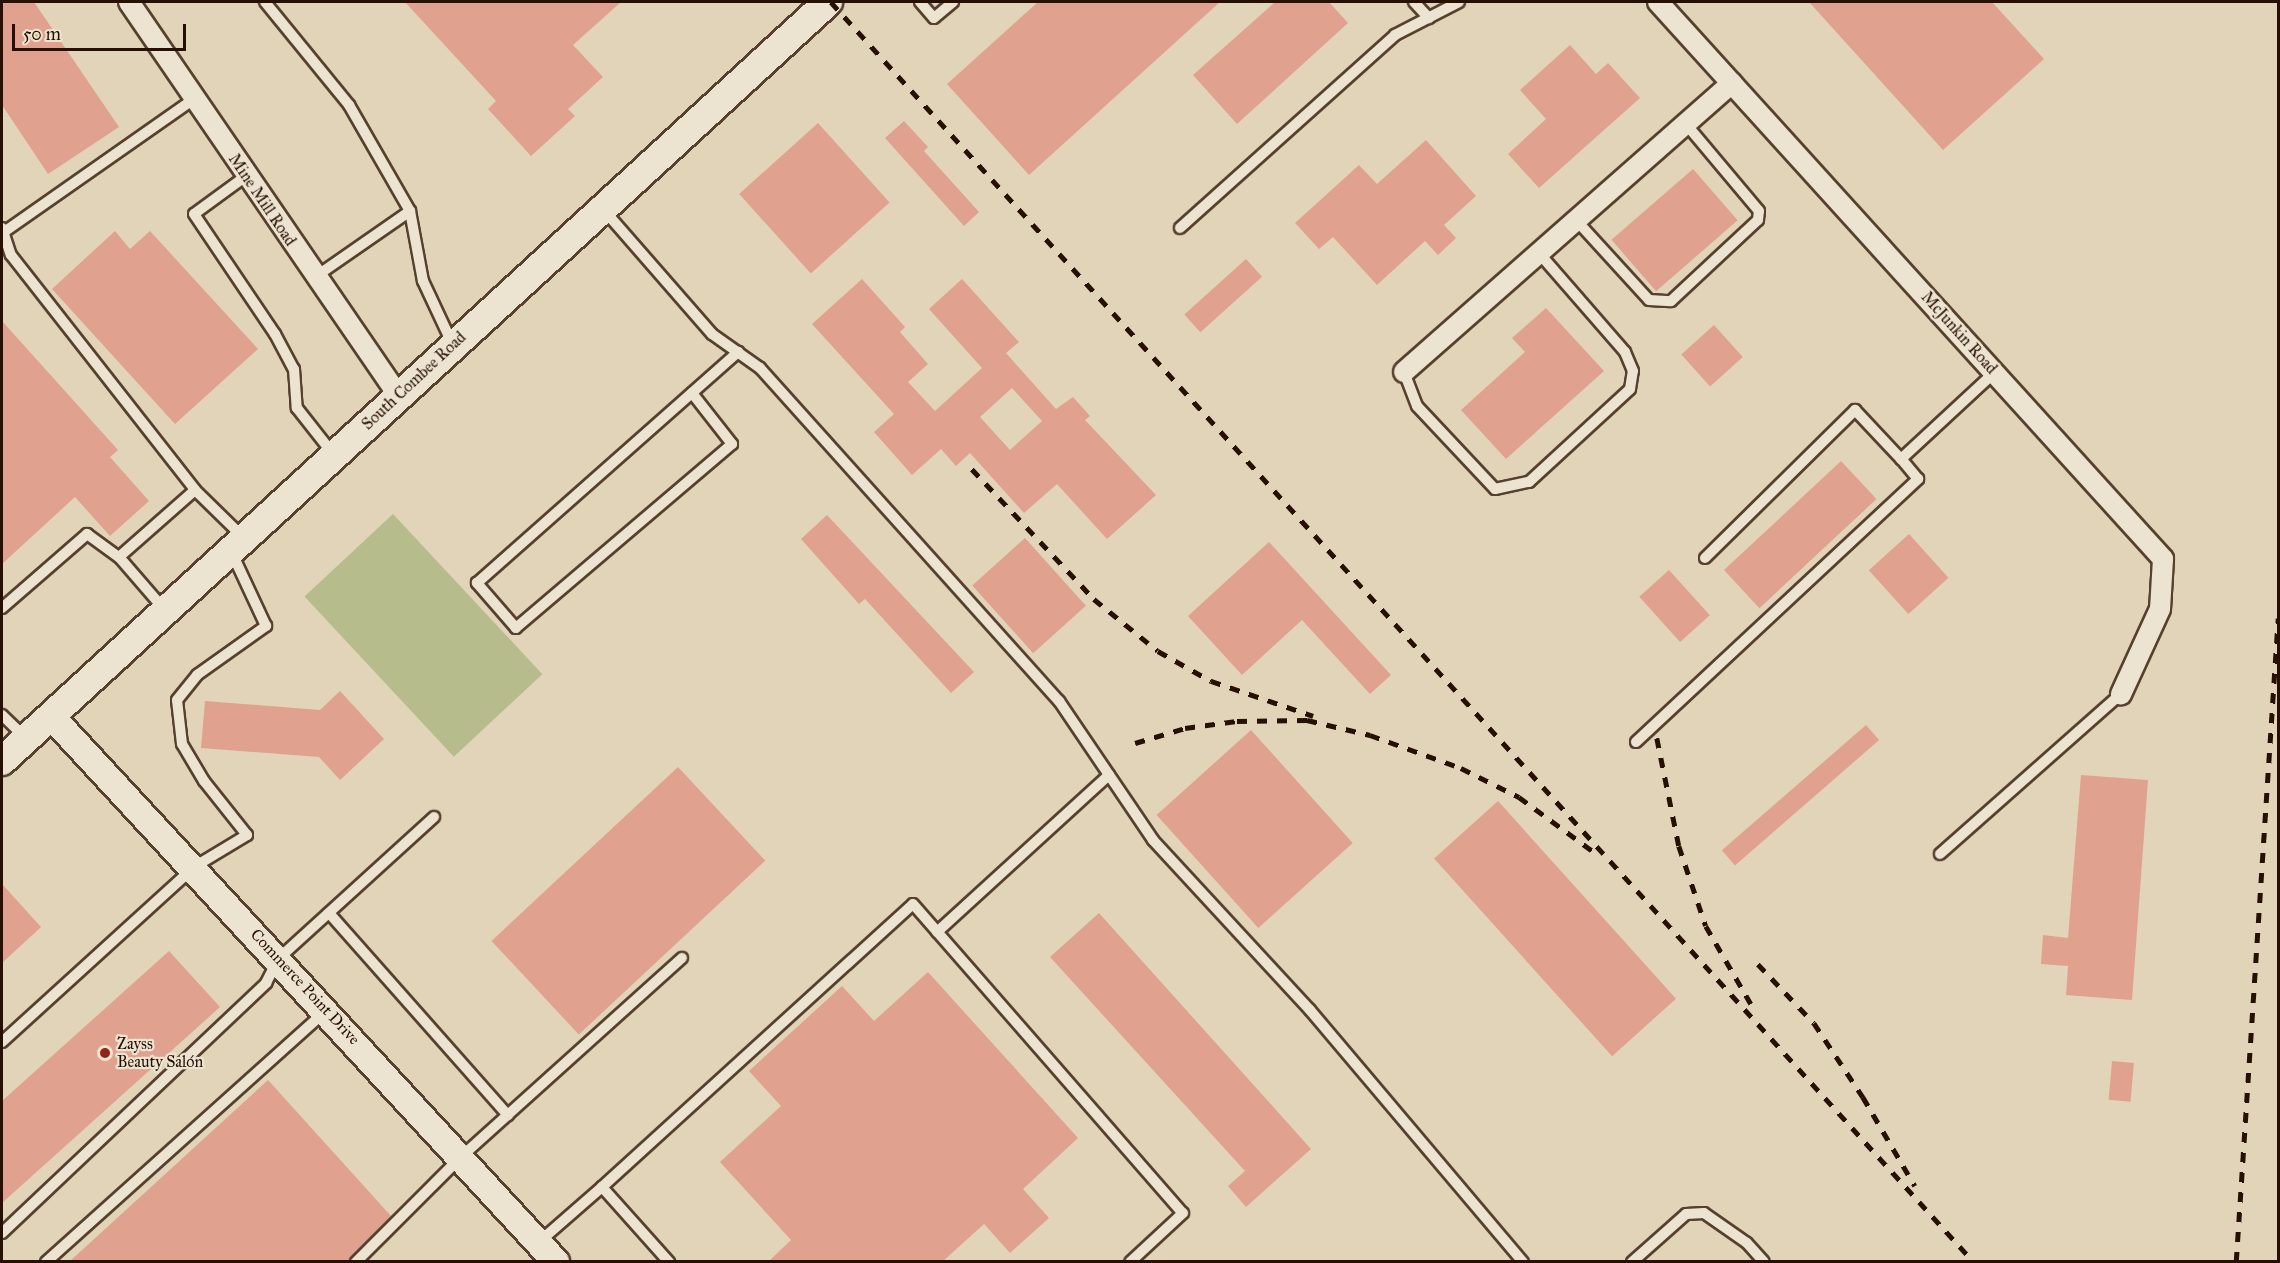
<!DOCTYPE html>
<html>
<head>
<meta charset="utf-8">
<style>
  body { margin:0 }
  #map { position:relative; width:2280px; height:1263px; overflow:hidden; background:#e2d4b8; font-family:"IM FELL Great Primer",serif }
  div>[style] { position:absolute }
  .green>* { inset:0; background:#b7bc8c; transform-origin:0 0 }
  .building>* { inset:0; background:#e1a18f; transform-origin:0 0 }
  .roads { filter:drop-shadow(2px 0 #56412e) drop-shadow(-2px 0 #56412e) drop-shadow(0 2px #56412e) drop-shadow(0 -2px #56412e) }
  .service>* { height:10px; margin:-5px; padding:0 5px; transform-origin:5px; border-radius:5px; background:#ece3d1 }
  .minor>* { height:20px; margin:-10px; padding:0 10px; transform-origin:10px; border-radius:10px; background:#ece3d1 }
  .tertiary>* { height:26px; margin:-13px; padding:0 13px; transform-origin:13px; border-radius:13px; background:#ece3d1 }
  .secondary>* { height:28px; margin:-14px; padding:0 14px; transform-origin:14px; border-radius:14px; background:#ece3d1 }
  .rail>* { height:4.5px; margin-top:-2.25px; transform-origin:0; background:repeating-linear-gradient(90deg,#271000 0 10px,transparent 0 20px) }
  .dots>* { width:16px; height:16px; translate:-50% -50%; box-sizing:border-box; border:3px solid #ece3d1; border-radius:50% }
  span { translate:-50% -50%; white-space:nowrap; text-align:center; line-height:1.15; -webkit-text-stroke:4.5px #ece3d1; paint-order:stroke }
  .street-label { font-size:16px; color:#271000 }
  .poi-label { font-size:16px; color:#271000 }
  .left { translate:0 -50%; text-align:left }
  .frame { position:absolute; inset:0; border:3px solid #271000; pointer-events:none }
  .scale { position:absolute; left:12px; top:24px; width:174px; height:27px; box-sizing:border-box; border:3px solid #271000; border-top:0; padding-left:8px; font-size:18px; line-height:21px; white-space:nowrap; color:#271000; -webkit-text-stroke:4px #ece3d1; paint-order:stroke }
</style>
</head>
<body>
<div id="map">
  <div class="green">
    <div style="left:393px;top:514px;width:219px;height:121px;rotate:47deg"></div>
  </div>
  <div class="building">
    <div style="clip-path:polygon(2px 2px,34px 2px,119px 127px,48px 174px,2px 105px)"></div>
    <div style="clip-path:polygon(405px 2px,621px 2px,573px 45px,603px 77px,568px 109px,575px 116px,531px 156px,488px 109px,496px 101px)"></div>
    <div style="clip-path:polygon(1038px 2px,1220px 2px,1029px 175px,947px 84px)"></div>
    <div style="clip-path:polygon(1275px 2px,1329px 2px,1348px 23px,1237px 124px,1193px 75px)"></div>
    <div style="clip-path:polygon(1809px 2px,1992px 2px,2044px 59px,1943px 150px)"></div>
    <div style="clip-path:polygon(1570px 45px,1596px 74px,1608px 63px,1640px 98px,1539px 188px,1508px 154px,1546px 119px,1520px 90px)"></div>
    <div style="clip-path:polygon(904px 121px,928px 147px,924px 151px,979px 212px,964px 226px,885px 138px)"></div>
    <div style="left:818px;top:123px;width:107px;height:106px;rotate:48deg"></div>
    <div style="clip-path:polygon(1426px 140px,1476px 196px,1444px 225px,1456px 238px,1438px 255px,1425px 241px,1377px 285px,1333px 237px,1319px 249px,1295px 223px,1359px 165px,1377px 184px)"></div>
    <div style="left:1693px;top:169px;width:68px;height:108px;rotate:49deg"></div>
    <div style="clip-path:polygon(115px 231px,130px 249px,150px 231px,258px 349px,175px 424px,52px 289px)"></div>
    <div style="left:1246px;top:259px;width:24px;height:83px;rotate:48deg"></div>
    <div style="clip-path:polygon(evenodd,862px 279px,905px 327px,900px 332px,928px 364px,908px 382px,935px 411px,982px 368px,929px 309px,962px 279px,1019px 342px,1006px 353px,1056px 409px,1073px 397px,1090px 416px,1085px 420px,1156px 495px,1107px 539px,1057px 484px,1024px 513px,970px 453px,956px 466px,941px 449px,912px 475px,874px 432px,894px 414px,812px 324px,862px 279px,1012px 388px,1042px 421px,1010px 450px,980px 417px,1012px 388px)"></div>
    <div style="clip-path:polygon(1546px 308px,1604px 371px,1506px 459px,1461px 410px,1525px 352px,1512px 338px)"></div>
    <div style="clip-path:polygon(2px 321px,118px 450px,110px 457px,149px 501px,110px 536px,75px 497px,2px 564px)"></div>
    <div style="left:1714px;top:325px;width:43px;height:44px;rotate:48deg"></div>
    <div style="left:1841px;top:461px;width:52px;height:160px;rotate:47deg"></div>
    <div style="clip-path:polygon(827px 515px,974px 672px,951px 693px,865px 599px,859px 604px,801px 539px)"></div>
    <div style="left:1909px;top:534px;width:59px;height:54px;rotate:48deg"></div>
    <div style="left:1025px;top:538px;width:91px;height:71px;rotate:48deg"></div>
    <div style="clip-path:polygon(1269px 542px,1391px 675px,1370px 694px,1302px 620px,1242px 675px,1188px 616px)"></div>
    <div style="left:1669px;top:570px;width:61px;height:40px;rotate:48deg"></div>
    <div style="clip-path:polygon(340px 691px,384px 739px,340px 780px,319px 757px,201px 748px,205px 701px,320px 710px)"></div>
    <div style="left:1866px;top:725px;width:20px;height:191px;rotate:49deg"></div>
    <div style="left:1251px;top:730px;width:152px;height:127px;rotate:48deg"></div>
    <div style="left:678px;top:767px;width:128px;height:255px;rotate:47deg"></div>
    <div style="clip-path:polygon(2081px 775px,2148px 780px,2132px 1000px,2066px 995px,2068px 966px,2041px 964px,2043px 935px,2068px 938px)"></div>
    <div style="left:1498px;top:801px;width:266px;height:86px;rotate:48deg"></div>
    <div style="clip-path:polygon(2px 884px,41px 927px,2px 963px)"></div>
    <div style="clip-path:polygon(1099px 913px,1311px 1149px,1246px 1207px,1228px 1186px,1245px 1171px,1050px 957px)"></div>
    <div style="clip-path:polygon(169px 951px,220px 1007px,2px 1203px,2px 1101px)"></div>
    <div style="clip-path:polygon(928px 972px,1078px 1138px,1023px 1189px,1049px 1218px,1010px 1253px,984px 1224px,942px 1262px,768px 1262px,791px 1240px,720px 1162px,781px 1106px,749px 1071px,842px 986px,874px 1021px)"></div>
    <div style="left:2112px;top:1061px;width:22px;height:39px;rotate:5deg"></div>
    <div style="clip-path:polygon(268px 1080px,391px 1216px,349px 1260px,69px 1262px)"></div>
  </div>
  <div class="roads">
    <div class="service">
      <div style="left:265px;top:2px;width:133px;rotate:50.8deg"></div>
      <div style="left:349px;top:105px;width:122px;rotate:60.1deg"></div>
      <div style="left:410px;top:211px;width:71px;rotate:79.5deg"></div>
      <div style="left:423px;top:281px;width:71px;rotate:64.9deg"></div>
      <div style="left:920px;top:2px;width:21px;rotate:49deg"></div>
      <div style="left:934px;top:18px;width:25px;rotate:-40deg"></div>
      <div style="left:1414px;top:2px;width:22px;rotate:47deg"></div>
      <div style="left:246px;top:176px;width:64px;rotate:143.8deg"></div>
      <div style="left:194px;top:214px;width:145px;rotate:56deg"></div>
      <div style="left:275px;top:334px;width:40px;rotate:62deg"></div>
      <div style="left:294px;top:369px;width:39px;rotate:86deg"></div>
      <div style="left:297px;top:408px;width:60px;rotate:51.8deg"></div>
      <div style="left:603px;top:209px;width:166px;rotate:48.9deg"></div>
      <div style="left:712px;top:334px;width:59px;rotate:35.3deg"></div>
      <div style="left:760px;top:368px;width:448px;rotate:48.1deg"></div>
      <div style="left:1059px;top:701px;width:168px;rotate:55.9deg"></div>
      <div style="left:1153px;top:840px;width:231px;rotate:47.3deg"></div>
      <div style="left:1310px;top:1010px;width:330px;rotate:49.8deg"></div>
      <div style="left:1576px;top:220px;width:108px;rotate:47.6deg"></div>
      <div style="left:1649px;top:300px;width:22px;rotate:3deg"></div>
      <div style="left:1671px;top:301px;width:119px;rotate:-43deg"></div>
      <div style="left:1758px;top:220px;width:9px;rotate:-84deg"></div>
      <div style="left:1759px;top:211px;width:114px;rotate:-130deg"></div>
      <div style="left:2px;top:228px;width:28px;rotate:72deg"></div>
      <div style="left:11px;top:255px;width:298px;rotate:51.9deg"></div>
      <div style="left:1180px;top:228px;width:289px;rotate:-41.9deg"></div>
      <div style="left:1395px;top:35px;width:72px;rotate:-27.3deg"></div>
      <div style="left:4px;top:232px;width:232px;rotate:-35deg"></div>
      <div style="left:315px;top:277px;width:116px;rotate:-34.8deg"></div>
      <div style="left:1404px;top:372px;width:36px;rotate:69deg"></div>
      <div style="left:1417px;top:406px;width:114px;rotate:46.8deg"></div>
      <div style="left:1495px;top:489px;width:35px;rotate:-12deg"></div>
      <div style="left:1529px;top:482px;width:137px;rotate:-42.6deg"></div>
      <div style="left:1630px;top:389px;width:18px;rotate:-81deg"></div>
      <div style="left:1633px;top:371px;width:21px;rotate:-113deg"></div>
      <div style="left:1625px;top:352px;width:131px;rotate:-131deg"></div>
      <div style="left:692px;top:393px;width:65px;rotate:51.9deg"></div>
      <div style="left:732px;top:444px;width:284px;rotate:139.6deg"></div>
      <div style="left:516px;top:628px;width:60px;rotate:-130.9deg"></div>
      <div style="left:477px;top:583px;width:349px;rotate:-41.5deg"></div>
      <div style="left:1705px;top:558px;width:211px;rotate:-44.6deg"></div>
      <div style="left:1855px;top:410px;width:67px;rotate:46.8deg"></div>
      <div style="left:2px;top:608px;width:113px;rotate:-41deg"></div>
      <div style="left:87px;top:534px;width:39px;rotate:36deg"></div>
      <div style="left:164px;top:609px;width:69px;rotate:-130.9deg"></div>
      <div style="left:119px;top:557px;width:101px;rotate:-41.4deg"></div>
      <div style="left:195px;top:490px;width:69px;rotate:44.4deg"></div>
      <div style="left:2px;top:715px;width:33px;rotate:44deg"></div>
      <div style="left:1636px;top:742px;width:386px;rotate:-43deg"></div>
      <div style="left:1918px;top:479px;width:26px;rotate:-130deg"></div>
      <div style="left:1901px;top:459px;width:128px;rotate:-42.8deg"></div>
      <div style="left:1940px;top:854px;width:242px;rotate:-41.5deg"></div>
      <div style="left:329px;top:913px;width:270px;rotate:48.5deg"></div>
      <div style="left:937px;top:932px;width:233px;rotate:-42.4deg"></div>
      <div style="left:2px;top:1042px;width:260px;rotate:-42.3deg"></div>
      <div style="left:194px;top:867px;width:62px;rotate:-31.1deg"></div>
      <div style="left:247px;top:835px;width:69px;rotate:-128.5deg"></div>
      <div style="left:204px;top:781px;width:43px;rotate:-120.7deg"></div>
      <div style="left:182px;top:744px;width:44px;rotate:-96.5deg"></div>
      <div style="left:177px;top:700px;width:32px;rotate:-51deg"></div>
      <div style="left:197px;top:675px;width:85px;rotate:-35.4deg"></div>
      <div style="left:266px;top:626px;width:83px;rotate:-115deg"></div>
      <div style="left:602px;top:1187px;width:420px;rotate:-42.3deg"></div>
      <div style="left:913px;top:904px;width:410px;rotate:48.9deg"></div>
      <div style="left:1183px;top:1213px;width:72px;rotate:137.2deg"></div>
      <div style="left:2px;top:1233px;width:364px;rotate:-43.4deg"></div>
      <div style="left:266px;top:983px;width:27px;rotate:-63deg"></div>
      <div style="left:278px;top:959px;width:211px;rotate:-42.3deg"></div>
      <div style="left:539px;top:1242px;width:84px;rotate:-41.1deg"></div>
      <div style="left:602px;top:1187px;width:101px;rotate:48.2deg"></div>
      <div style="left:46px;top:1262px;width:375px;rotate:-41.9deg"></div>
      <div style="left:356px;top:1262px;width:150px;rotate:-45deg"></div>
      <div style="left:462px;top:1156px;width:296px;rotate:-42deg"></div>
      <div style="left:1632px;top:1262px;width:72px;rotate:-41.6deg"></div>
      <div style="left:1686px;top:1214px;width:18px;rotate:-3deg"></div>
      <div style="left:1704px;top:1213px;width:52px;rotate:34.9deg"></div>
      <div style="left:1747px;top:1243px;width:25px;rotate:48deg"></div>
    </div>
    <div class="minor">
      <div style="left:129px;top:2px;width:478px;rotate:55.6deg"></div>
      <div style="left:1658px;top:2px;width:752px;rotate:47.8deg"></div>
      <div style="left:2163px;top:559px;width:50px;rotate:93.4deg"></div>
      <div style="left:2160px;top:609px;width:94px;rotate:114.6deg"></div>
      <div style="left:1404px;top:372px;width:437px;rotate:-41.4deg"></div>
    </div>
    <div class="tertiary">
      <div style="left:51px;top:716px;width:744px;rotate:47.23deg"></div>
    </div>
    <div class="secondary">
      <div style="left:2px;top:761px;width:1122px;rotate:-42.58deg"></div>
    </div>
  </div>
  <div class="rail">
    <div style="left:831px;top:2px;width:1701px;rotate:47.79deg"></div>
    <div style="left:972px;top:469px;width:178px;rotate:46.8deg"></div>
    <div style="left:1094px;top:599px;width:82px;rotate:39.1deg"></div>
    <div style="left:1158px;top:651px;width:61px;rotate:29.5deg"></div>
    <div style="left:1211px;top:681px;width:108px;rotate:18.9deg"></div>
    <div style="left:1657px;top:738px;width:110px;rotate:78.5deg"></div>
    <div style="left:1679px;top:846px;width:84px;rotate:71.4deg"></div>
    <div style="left:1706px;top:926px;width:90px;rotate:60deg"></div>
    <div style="left:1135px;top:743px;width:52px;rotate:-16.7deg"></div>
    <div style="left:1185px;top:728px;width:52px;rotate:-7.7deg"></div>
    <div style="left:1237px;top:721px;width:70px;rotate:-0.8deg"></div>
    <div style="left:1307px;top:720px;width:65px;rotate:13.4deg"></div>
    <div style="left:1370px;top:735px;width:97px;rotate:19.9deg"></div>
    <div style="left:1461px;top:768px;width:65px;rotate:26.6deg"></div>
    <div style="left:1519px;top:797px;width:93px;rotate:36.3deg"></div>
    <div style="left:1758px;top:964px;width:81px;rotate:46.5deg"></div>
    <div style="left:1814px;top:1023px;width:89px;rotate:56.5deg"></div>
    <div style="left:1863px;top:1097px;width:103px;rotate:59.7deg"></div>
    <div style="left:2236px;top:1262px;width:645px;rotate:-86.27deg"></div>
  </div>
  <div class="dots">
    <div style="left:105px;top:1053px;background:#8f2418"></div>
  </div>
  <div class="street-label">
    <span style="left:262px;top:200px;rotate:56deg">Mine Mill Road</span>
    <span style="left:1959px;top:333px;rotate:48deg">McJunkin Road</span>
    <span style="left:414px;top:381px;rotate:-43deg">South Combee Road</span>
    <span style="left:305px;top:987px;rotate:47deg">Commerce Point Drive</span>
  </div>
  <div class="poi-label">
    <span class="left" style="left:117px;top:1053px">Zayss<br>Beauty Salón</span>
  </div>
  <div class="frame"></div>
  <div class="scale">50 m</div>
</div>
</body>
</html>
